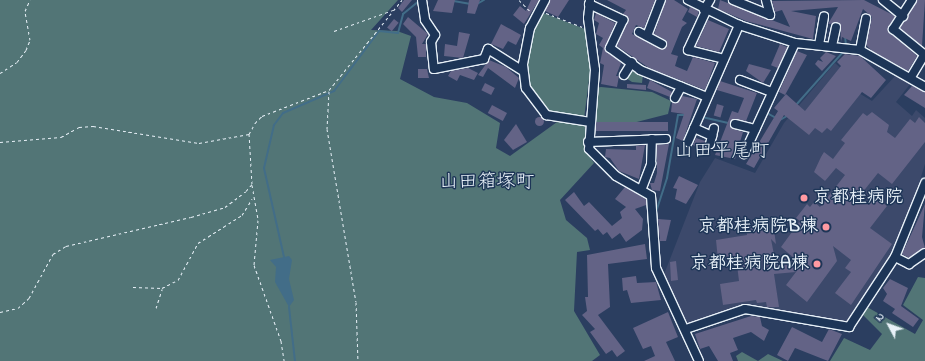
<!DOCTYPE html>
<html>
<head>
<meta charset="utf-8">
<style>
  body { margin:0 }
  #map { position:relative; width:925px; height:361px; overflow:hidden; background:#2b3e60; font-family:"Indie Flower","Klee One",sans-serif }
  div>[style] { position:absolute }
  .built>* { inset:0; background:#3c496b }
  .green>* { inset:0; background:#527576 }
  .water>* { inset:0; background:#426d88 }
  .stream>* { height:2px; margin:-1px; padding:0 1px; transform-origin:1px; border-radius:1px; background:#426d88 }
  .building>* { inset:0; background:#636386; transform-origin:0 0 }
  .round { border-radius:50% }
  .path>* { height:1px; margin-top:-0.5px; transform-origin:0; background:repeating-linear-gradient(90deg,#e8f1f8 0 3px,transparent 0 6px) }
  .roads { filter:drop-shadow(1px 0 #e8f1f8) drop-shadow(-1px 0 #e8f1f8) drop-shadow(0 1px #e8f1f8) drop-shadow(0 -1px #e8f1f8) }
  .minor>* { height:8px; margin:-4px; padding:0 4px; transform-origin:4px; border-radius:4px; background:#1d3557 }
  .dots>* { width:11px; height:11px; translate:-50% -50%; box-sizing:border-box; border:2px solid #1d3557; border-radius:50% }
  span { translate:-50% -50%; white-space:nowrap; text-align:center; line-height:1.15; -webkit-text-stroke:3px #1d3557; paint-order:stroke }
  .poi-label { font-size:18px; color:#e8f1f8; font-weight:700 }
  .left { translate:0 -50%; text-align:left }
  .right { translate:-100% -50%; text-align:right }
  .neighbourhood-label { font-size:19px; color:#e8f1f8 }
  .north { position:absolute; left:869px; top:305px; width:40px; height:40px; -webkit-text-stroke:3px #1d3557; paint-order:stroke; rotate:311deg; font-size:11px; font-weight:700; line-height:16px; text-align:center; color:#e8f1f8 }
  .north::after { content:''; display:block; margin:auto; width:14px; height:18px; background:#e8f1f8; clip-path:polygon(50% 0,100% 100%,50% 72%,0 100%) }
</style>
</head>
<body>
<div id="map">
  <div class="built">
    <div style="clip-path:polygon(835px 63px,850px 76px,844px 84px,872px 101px,896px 75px,911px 83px,896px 102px,912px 116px,916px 110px,925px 118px,925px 164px,900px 244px,848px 321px,843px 323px,748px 306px,689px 326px,663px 277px,700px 182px,715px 158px,755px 173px,784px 123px)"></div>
  </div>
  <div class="green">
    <div style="clip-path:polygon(0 0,398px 0,371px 30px,397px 31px,411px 36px,400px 79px,434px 97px,467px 103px,500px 123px,496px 148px,510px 156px,557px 122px,585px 125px,586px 152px,594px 163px,560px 200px,566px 220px,587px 238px,590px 250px,577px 252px,574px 311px,600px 355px,592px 361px,0 361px)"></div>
    <div style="clip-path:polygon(541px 12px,585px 29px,591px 64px,584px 119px,547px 113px,532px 94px,525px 67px,533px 28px)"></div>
    <div style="clip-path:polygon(629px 71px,643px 74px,642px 83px,632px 82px,626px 78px)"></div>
    <div style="clip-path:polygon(601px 87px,652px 92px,671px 101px,668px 114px,621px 126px,592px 124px,596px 88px)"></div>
    <div style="clip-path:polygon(918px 277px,925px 278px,925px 361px,830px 361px,844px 338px,870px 350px,882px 334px,863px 315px,867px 307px,915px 334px,923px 320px,903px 305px)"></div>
    <div style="clip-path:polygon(742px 352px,758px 361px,768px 354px,783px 361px,738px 361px,736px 356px)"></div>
  </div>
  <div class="water">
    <div style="clip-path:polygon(289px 256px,292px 260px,289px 279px,294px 300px,289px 307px,275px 282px,276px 267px,270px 260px)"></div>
  </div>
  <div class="stream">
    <div style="left:448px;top:0;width:23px;rotate:10deg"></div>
    <div style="left:477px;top:4px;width:8px;rotate:-30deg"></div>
    <div style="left:845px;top:36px;width:10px;rotate:84deg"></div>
    <div style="left:796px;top:105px;width:72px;rotate:-48.4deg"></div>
    <div style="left:767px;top:113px;width:10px;rotate:29deg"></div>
    <div style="left:702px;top:117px;width:28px;rotate:13deg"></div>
    <div style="left:780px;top:120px;width:8px;rotate:-30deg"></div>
    <div style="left:656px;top:212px;width:36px;rotate:-72deg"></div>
    <div style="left:667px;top:178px;width:64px;rotate:-80.1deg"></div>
    <div style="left:678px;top:115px;width:7px"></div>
    <div style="left:284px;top:257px;width:91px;rotate:-102.7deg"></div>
    <div style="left:264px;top:168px;width:44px;rotate:-76.9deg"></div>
    <div style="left:274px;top:125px;width:15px;rotate:-53deg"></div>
    <div style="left:283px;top:113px;width:56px;rotate:-23.3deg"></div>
    <div style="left:334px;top:91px;width:75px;rotate:-53.1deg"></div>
    <div style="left:379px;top:31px;width:19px;rotate:6deg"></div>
    <div style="left:398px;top:33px;width:20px;rotate:-75deg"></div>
    <div style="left:403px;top:14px;width:21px;rotate:-39deg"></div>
    <div style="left:289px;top:307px;width:54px;rotate:83.7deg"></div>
  </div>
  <div class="building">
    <div style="clip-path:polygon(404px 0,412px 0,402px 12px,398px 8px)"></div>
    <div style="clip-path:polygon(438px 0,455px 0,452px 13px,433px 11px)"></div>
    <div style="clip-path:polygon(469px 0,480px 0,475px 14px,467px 13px)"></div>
    <div style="clip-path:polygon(531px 0,539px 0,524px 24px,513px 15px,520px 6px,526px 11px)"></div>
    <div style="clip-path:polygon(550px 0,569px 0,558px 17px,545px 11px)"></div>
    <div style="clip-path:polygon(607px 0,655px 0,644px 28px,636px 25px,632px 34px,662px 49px,667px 41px,654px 34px,666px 0,674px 0,688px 9px,682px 20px,687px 23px,682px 27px,671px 54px,678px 56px,675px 66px,687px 71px,693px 57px,715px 63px,705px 90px,649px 68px,617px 46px,628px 19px,623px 14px,626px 10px)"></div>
    <div style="clip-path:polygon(720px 0,790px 27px,782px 10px,775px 12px,772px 1px,864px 0,895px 16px,888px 31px,917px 56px,908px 71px,872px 51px,866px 45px,872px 17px,863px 9px,851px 41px,842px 37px,841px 42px,840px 23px,828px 24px,838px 7px,791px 11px,816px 16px,813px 39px,746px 21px,718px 9px)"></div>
    <div style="clip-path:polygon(917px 0,925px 0,922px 46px,900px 28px)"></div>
    <div style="clip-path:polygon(690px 7px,699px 11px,697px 17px,688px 12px)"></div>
    <div style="clip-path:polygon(596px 13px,615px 23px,605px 48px,621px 63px,616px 76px,619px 76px,617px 87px,601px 84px,604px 65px,600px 63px,603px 48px,599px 45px,603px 38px,596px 34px,599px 23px,594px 20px)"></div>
    <div style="clip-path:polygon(408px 17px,428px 34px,422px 44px,426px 44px,426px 57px,418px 57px,416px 37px,403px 24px)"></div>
    <div style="left:394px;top:19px;width:6px;height:11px;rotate:39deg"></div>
    <div style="clip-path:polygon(708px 20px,729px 29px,719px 52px,696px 46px)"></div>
    <div style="clip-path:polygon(501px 24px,521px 35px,516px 45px,508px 41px,503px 49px,491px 44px)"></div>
    <div style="clip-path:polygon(459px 32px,470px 34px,463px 58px,444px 56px,445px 44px,457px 46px)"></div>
    <div style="left:780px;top:44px;width:8px;height:23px;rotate:23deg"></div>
    <div style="clip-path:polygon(797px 51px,807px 55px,785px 95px,779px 92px)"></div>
    <div style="clip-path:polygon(826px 52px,836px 56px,822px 71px,815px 64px,818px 60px,823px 62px,820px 58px)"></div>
    <div style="clip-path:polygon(845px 54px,860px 56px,886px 80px,871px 98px,862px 92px,831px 131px,827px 128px,822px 133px,815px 128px,809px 135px,784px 115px,754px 168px,746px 164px,778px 111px,774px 108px,786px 94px,805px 111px,841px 66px,837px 62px)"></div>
    <div style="clip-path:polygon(489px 60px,506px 67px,519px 78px,515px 88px,488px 68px,483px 77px,478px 75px)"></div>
    <div style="clip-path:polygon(749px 64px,771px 70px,763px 83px,746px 71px)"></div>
    <div style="clip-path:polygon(468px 68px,478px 73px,474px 80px,460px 75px,457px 81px,448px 76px,451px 71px)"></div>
    <div style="clip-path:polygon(418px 69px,427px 69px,429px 78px,418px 78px)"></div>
    <div style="clip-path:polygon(650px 80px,672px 92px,670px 97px,647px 88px)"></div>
    <div style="clip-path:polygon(720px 81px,757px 93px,746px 121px,734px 119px,730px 122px,731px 128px,743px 132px,735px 159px,715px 155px,732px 111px,738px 113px,744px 98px,717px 90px)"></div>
    <div style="left:485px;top:83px;width:11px;height:8px;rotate:27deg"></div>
    <div style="clip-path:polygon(627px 84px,646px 85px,646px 90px,627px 88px)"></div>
    <div style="clip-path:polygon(912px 86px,925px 92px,925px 108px,904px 95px)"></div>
    <div style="clip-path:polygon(682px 96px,697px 99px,683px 141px,676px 138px,684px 114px,671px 112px,672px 103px,678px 102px)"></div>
    <div style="left:717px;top:104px;width:7px;height:12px;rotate:16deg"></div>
    <div style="left:492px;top:105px;width:17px;height:9px;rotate:28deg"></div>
    <div style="clip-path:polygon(872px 112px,889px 125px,887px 132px,895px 138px,910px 119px,915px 123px,919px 117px,925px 123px,925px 142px,892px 184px,878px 173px,858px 198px,869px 205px,875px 197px,887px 206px,870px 228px,892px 244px,851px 305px,835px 293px,851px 272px,845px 268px,851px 260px,833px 246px,837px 261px,807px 302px,786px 285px,796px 272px,774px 274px,779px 307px,767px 307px,766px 302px,757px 303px,756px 300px,723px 305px,720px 284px,739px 281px,736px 257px,718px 260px,716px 240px,747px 235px,746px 226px,768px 225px,769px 231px,774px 230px,776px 244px,771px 239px,775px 260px,794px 258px,781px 247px,800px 221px,796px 218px,807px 204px,810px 207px,814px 202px,820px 207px,845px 175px,836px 168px,825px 181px,814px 172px,821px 157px,824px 152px,833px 159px,845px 143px,841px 140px,863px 113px,867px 116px)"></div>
    <div class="round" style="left:534.5px;top:116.5px;width:9px;height:9px"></div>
    <div style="left:668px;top:122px;width:9px;height:72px;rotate:90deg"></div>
    <div style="clip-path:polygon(516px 124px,527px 142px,513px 150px,504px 140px)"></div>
    <div style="clip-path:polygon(696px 138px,705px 141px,706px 150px,693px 145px)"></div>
    <div style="clip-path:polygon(669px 144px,660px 191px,652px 190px,650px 183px,654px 183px,657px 173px,657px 145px)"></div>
    <div style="clip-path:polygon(645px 145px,639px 179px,619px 171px,610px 158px,605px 157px,606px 149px,636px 150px,636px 146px)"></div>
    <div style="clip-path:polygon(679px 176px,698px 185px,686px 204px,675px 199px,677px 189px,673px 188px)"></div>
    <div style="clip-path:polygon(625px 187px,646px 199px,646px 205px,635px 209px,643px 219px,642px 230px,626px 242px,620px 233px,612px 239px,607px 232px,603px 235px,598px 229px,595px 231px,565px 200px,574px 192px,584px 206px,589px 202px,612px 226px,622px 218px,620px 212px,626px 207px,615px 199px)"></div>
    <div style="clip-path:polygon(925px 204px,922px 237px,925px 248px,909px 258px,902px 254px)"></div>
    <div style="clip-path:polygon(658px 219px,671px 220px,666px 241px,660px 241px)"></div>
    <div style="clip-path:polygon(645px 244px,647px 259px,608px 264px,610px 307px,598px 315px,625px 351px,617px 357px,612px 350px,606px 354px,590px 332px,595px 329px,582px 315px,587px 311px,585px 297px,588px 297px,587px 255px)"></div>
    <div style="clip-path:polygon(676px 261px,678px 280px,671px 281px,670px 262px)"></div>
    <div style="clip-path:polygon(636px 276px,637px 283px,656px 282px,661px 300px,631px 303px,627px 290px,623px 291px,622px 278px)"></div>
    <div style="clip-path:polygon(890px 279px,908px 288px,901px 306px,919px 319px,913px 327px,892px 313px,895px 309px,883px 301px,887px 294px,883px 288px)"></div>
    <div style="clip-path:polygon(668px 312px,678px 337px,666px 342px,675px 361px,644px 361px,655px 356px,651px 346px,643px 349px,633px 328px)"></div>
    <div style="clip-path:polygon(751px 316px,760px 317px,762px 326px,769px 330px,764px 341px,751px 332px,733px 338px,738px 350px,730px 353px,733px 361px,718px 361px,709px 346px,700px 349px,695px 334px)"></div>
    <div style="clip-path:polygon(792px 327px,822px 342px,829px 329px,842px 334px,828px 361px,795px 348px,788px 361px,777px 355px)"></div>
  </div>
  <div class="path">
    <div style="left:519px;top:0;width:16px;rotate:45deg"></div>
    <div style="left:546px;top:13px;width:39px;rotate:21deg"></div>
    <div style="left:334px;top:31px;width:63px;rotate:-19.6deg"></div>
    <div style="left:0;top:73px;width:20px;rotate:-33deg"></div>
    <div style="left:17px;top:62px;width:15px;rotate:-53deg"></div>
    <div style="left:26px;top:50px;width:11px;rotate:-68deg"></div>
    <div style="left:30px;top:40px;width:29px;rotate:-100deg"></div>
    <div style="left:25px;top:11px;width:12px;rotate:-66deg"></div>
    <div style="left:329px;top:91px;width:38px;rotate:93deg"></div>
    <div style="left:327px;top:129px;width:175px;rotate:80.5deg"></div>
    <div style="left:356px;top:302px;width:59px;rotate:88.1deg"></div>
    <div style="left:0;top:142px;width:61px;rotate:-4.7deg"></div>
    <div style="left:61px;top:137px;width:21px;rotate:-29deg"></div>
    <div style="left:79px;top:127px;width:14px;rotate:-4deg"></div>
    <div style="left:93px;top:126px;width:107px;rotate:9.1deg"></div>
    <div style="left:199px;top:143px;width:51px;rotate:-10.2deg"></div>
    <div style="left:252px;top:185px;width:36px;rotate:80deg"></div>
    <div style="left:258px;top:220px;width:45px;rotate:95.1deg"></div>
    <div style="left:254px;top:265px;width:81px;rotate:70.4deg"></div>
    <div style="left:281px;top:341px;width:20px;rotate:81deg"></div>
    <div style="left:133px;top:287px;width:29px;rotate:2deg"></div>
    <div style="left:162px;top:288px;width:18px;rotate:-27deg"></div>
    <div style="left:178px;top:280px;width:42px;rotate:-61.6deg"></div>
    <div style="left:198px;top:243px;width:52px;rotate:-32.5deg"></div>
    <div style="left:242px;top:215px;width:19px;rotate:-58deg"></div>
    <div style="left:156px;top:308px;width:20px;rotate:-72deg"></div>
    <div style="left:0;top:312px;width:18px;rotate:-13deg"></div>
    <div style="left:18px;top:308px;width:15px;rotate:-42deg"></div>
    <div style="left:29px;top:298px;width:50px;rotate:-61.4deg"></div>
    <div style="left:53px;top:254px;width:15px;rotate:-32deg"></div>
    <div style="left:66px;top:246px;width:128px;rotate:-13.1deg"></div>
    <div style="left:191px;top:217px;width:35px;rotate:-16deg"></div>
    <div style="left:225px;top:207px;width:26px;rotate:-37deg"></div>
    <div style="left:246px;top:191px;width:9px;rotate:-49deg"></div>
    <div style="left:252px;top:184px;width:50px;rotate:-93.4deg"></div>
    <div style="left:249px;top:134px;width:13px;rotate:-61deg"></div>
    <div style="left:255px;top:123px;width:10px;rotate:-45deg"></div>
    <div style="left:262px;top:116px;width:72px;rotate:-21.2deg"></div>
    <div style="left:329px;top:90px;width:116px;rotate:-51deg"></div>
  </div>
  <div class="roads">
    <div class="minor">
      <div style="left:422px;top:0;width:20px;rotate:81deg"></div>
      <div style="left:425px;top:20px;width:18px;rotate:56deg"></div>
      <div style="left:435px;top:35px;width:8px;rotate:120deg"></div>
      <div style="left:431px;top:42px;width:27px;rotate:84deg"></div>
      <div style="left:434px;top:69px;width:51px;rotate:-11.3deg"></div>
      <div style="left:484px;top:59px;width:11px;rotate:-68deg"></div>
      <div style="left:488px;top:49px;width:41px;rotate:32.2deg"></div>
      <div style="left:545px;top:0;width:32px;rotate:118deg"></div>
      <div style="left:530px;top:28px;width:38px;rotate:101deg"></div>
      <div style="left:523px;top:65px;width:23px;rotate:83deg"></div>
      <div style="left:526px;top:88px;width:34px;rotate:53deg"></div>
      <div style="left:546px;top:115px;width:45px;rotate:9deg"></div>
      <div style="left:590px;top:0;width:18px;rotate:96deg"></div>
      <div style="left:588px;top:18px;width:52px;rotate:82.3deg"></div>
      <div style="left:595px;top:70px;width:79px;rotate:94.3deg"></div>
      <div style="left:589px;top:149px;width:38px;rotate:45deg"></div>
      <div style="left:616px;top:176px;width:40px;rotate:29.7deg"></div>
      <div style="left:651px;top:196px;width:72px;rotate:86deg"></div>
      <div style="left:656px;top:268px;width:102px;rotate:65.2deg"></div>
      <div style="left:688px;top:0;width:57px;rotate:26.1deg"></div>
      <div style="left:739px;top:25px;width:59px;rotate:17.8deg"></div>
      <div style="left:795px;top:43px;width:65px;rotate:6.1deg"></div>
      <div style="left:860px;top:50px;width:75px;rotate:29.6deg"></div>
      <div style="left:733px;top:0;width:40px;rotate:22deg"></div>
      <div style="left:770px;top:15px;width:16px;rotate:-105deg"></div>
      <div style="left:883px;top:0;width:26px;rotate:39deg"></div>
      <div style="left:912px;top:0;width:35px;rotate:123deg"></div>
      <div style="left:893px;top:29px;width:41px;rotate:39.1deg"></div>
      <div style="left:589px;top:4px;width:38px;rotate:25deg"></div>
      <div style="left:623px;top:20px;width:31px;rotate:115deg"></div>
      <div style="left:610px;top:48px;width:37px;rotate:36deg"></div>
      <div style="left:640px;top:70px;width:72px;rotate:21.9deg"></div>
      <div style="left:704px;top:10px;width:12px;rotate:-59deg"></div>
      <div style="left:706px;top:11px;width:43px;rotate:114.8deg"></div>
      <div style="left:688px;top:50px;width:37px;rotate:14deg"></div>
      <div style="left:639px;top:32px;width:26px;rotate:28deg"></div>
      <div style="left:647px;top:36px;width:39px;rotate:-69deg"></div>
      <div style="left:819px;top:45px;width:29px;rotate:-80deg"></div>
      <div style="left:832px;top:46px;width:19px;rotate:-78deg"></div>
      <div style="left:860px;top:50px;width:32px;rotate:-79deg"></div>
      <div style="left:624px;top:75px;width:15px;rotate:-58deg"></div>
      <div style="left:911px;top:77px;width:27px;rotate:-59deg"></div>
      <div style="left:740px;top:80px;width:33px;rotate:21deg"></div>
      <div style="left:675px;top:98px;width:13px;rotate:-61deg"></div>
      <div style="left:735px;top:124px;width:21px;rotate:14deg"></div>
      <div style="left:694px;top:128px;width:20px;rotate:24deg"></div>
      <div style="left:588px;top:142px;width:78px;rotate:-2.2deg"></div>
      <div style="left:688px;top:142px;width:128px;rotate:-66.4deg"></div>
      <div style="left:710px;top:144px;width:16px;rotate:-76deg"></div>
      <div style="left:744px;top:154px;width:122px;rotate:-65.3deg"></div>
      <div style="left:642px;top:188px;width:26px;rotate:-69deg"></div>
      <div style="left:651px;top:164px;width:25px;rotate:-88deg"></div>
      <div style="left:895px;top:257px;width:16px;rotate:27deg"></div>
      <div style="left:909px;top:264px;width:19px;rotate:-35deg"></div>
      <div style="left:686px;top:329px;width:62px;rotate:-18.7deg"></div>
      <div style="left:745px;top:309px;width:106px;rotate:9.8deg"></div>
      <div style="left:849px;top:327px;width:84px;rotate:-56.7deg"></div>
      <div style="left:895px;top:257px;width:80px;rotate:-67.9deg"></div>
    </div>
  </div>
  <div class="dots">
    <div style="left:804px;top:198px;background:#ff9aa2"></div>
    <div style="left:826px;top:227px;background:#ff9aa2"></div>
    <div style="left:817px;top:264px;background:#ff9aa2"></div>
  </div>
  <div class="poi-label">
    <span class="left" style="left:813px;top:198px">京都桂病院</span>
    <span class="right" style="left:818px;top:227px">京都桂病院B棟</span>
    <span class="right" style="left:809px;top:264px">京都桂病院A棟</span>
  </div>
  <div class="neighbourhood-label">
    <span style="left:722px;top:152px">山田平尾町</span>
    <span style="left:487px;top:183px">山田箱塚町</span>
  </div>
  <div class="north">N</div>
</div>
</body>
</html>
